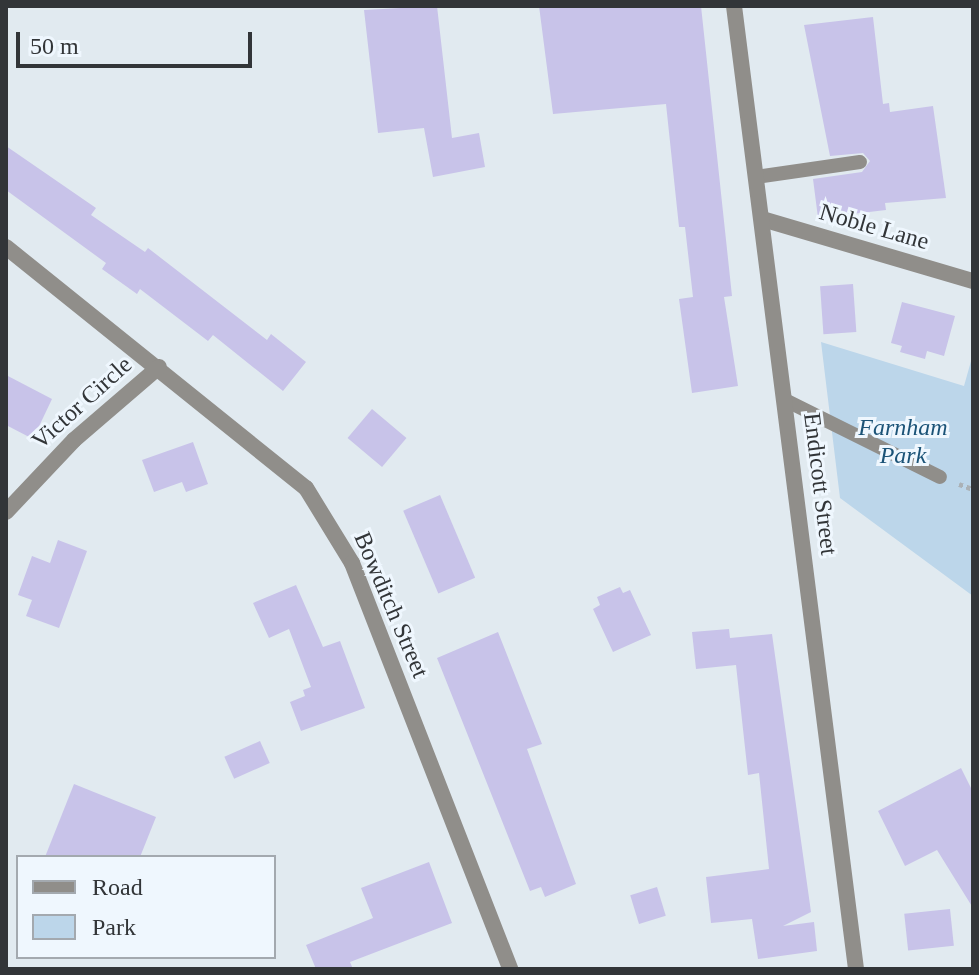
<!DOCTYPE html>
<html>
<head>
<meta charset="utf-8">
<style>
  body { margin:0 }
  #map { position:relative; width:979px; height:975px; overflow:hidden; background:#e1eaf0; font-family:Georgia,serif }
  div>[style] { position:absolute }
  .green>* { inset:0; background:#bcd6ea }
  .building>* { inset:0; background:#c8c3e9; transform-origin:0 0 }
  .path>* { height:5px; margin-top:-2.5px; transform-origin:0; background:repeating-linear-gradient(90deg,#aab1b6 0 4px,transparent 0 8px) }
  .service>* { height:14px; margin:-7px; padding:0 7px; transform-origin:7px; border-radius:7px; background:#908e8a }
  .minor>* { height:16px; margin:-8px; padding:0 8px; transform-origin:8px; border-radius:8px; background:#908e8a }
  .tertiary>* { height:16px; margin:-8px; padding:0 8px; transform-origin:8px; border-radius:8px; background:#908e8a }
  span { translate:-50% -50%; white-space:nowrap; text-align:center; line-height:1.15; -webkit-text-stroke:6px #eff7fe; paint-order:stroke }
  .street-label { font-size:24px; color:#323538 }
  .park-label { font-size:24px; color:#1b5377; font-style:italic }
  .frame { position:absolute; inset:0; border:8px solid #323538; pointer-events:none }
  .legend { position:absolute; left:16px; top:855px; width:260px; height:104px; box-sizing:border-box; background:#eff7fe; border:2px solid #a3a9af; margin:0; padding:10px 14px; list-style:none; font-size:24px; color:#323538 }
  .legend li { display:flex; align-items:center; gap:16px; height:40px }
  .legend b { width:40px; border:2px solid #a3a9af }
  .scale { position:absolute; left:16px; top:32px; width:236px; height:36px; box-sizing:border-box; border:4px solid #323538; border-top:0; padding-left:10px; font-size:24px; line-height:28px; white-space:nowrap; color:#323538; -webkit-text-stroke:6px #eff7fe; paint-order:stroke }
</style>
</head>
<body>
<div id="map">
  <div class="green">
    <div style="clip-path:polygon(821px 342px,964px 386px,973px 354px,973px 596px,840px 498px)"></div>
  </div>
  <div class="building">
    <div style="clip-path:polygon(437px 6px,452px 138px,479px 133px,485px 167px,433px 177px,424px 128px,378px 133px,364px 10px)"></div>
    <div style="clip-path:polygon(539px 6px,701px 6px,732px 296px,724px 297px,738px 386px,692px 393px,679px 299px,693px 297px,685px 227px,679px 227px,666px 104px,553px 114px)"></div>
    <div style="clip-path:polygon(873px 17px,883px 104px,889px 103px,890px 112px,933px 106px,946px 198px,885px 203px,886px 210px,818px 218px,813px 179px,862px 172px,870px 161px,863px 153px,830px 156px,804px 25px)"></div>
    <div style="clip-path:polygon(6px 146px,96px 208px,91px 215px,145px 252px,148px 248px,267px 340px,271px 334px,306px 362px,283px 391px,213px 335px,208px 341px,140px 289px,137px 294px,102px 269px,106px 263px,6px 190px)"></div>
    <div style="left:853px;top:284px;width:48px;height:33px;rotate:86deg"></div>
    <div style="clip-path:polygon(902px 302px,955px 316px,944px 356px,927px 351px,925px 359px,900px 352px,902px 346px,891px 343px)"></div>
    <div style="clip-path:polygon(6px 375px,52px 399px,33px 439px,6px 425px)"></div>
    <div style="left:372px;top:409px;width:45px;height:38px;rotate:40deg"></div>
    <div style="clip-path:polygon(193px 442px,208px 484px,186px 492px,182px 482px,154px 492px,142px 460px)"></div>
    <div style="left:440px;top:495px;width:90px;height:40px;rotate:67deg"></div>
    <div style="clip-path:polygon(58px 540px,87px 551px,59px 628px,26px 616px,32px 600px,18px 595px,32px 556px,50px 563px)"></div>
    <div style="clip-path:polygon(296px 585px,323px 647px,340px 641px,365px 708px,301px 731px,290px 702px,305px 696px,303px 690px,311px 687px,289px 629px,269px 638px,253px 603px)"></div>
    <div style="clip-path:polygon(620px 587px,623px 593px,630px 590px,651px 635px,613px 652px,593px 609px,600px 605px,597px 597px)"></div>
    <div style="clip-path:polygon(729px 629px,730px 638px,772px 634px,811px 912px,783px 926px,814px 922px,817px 951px,758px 959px,752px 919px,711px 923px,706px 877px,769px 869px,759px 773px,748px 775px,736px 665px,696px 669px,692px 632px)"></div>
    <div style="clip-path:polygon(498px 632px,542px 744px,527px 749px,576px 884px,545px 897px,541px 887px,530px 891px,437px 658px)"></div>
    <div style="left:260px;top:741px;width:24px;height:39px;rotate:66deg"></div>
    <div style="clip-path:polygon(961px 768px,973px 792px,973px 908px,937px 850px,905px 866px,878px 811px)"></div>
    <div style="clip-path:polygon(74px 784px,156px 817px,140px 857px,45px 857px)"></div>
    <div style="clip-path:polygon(429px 862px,452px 923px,350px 962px,353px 969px,316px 969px,306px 945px,373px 918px,361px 888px)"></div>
    <div style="left:657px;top:887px;width:30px;height:28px;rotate:73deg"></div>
    <div style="left:950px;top:909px;width:37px;height:46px;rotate:84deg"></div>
  </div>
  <div class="path">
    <div style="left:959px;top:484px;width:15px;rotate:20deg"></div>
  </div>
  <div class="service">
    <div style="left:756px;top:177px;width:105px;rotate:-8.2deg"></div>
    <div style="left:785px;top:400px;width:173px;rotate:26.4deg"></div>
  </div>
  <div class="minor">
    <div style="left:762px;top:219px;width:220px;rotate:16.4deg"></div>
    <div style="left:6px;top:247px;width:385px;rotate:38.8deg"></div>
    <div style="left:306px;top:488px;width:88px;rotate:58.5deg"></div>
    <div style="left:352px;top:563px;width:436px;rotate:68.7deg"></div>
    <div style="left:6px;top:512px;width:99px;rotate:-46.6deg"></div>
    <div style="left:74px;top:440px;width:112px;rotate:-40.7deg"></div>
  </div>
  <div class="tertiary">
    <div style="left:734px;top:6px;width:971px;rotate:82.78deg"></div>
  </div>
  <div class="street-label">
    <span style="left:874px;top:227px;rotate:16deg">Noble Lane</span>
    <span style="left:82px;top:403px;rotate:-42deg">Victor Circle</span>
    <span style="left:820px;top:484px;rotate:83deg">Endicott Street</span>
    <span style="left:391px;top:605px;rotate:67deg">Bowditch Street</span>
  </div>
  <div class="park-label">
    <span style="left:903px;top:442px">Farnham<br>Park</span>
  </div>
  <div class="frame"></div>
  <ul class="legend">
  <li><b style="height:10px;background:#908e8a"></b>Road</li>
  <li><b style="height:22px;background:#bcd6ea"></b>Park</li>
  </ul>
  <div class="scale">50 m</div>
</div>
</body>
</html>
